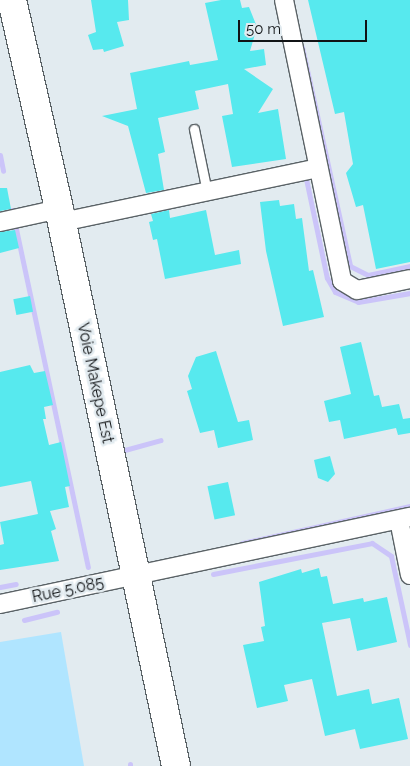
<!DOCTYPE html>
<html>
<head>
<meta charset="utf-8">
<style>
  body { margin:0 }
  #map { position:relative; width:410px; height:766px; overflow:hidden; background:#e2ebf0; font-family:Raleway,sans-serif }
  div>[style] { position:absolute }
  .green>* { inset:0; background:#b0e5ff }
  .stream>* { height:5px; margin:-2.5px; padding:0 2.5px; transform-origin:2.5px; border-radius:2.5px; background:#cbc4f9 }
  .building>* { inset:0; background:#57e9ee; transform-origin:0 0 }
  .roads { filter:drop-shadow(1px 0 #5a6266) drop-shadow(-1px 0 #5a6266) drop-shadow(0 1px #5a6266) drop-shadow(0 -1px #5a6266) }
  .service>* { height:9px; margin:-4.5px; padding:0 4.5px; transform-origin:4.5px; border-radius:4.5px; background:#fff }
  .minor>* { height:18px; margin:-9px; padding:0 9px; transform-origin:9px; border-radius:9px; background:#fff }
  .primary>* { height:28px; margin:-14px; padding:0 14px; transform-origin:14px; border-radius:14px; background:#fff }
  span { translate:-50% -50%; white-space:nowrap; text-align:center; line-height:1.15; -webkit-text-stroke:5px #e2ebf0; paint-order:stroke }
  .street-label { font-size:16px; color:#111416 }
  .scale { position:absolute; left:238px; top:20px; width:129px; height:22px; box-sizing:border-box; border:2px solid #111416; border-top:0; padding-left:6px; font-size:15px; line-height:18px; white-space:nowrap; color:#111416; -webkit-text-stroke:4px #e2ebf0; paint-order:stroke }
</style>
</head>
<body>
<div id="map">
  <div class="green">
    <div style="clip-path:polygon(61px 632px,84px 766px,0 766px,0 642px)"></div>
  </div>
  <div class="stream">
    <div style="left:302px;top:47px;width:224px;rotate:77.6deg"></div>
    <div style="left:350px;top:266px;width:20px;rotate:27deg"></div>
    <div style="left:368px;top:275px;width:43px;rotate:-12.1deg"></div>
    <div style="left:0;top:155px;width:16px;rotate:79deg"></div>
    <div style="left:305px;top:174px;width:106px;rotate:78.1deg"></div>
    <div style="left:327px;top:278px;width:16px;rotate:60deg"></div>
    <div style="left:335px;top:292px;width:25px;rotate:23deg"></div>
    <div style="left:358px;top:302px;width:53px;rotate:-9.8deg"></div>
    <div style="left:12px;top:210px;width:365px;rotate:78deg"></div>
    <div style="left:121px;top:451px;width:41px;rotate:-15.4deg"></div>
    <div style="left:242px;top:543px;width:172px;rotate:-12.4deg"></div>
    <div style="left:213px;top:574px;width:162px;rotate:-11deg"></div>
    <div style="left:372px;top:543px;width:23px;rotate:34deg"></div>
    <div style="left:391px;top:556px;width:91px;rotate:77.9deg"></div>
    <div style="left:0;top:587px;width:16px;rotate:-11deg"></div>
    <div style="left:24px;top:620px;width:34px;rotate:-14deg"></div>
    <div style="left:130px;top:764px;width:2px;rotate:90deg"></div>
  </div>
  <div class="building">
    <div style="clip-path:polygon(91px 0,128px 0,129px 20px,117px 22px,124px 46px,104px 52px,103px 49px,93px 50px,88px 35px,96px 32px)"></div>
    <div style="clip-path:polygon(221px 0,240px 0,242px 8px,249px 7px,257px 27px,250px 51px,264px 49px,266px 65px,244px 69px,273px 89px,258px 113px,278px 109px,286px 159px,232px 167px,222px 116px,233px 114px,228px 84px,195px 91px,199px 109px,158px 118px,165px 152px,158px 154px,164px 190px,146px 193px,128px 126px,102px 116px,137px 109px,130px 73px,189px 61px,190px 65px,218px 60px,205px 3px)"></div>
    <div style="clip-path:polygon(308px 0,410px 0,410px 262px,376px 269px,363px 205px,356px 207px,346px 173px,353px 164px,344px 112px,335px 114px)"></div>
    <div style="clip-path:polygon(0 188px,7px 188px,11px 209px,0 211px)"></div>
    <div style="clip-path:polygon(279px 200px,280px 206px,294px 204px,296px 219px,302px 218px,309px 271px,313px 270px,324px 317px,283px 326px,266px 251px,260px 202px)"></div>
    <div style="clip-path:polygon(169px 210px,170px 218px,206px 210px,215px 255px,239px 250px,241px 264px,165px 279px,157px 239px,153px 240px,149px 222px,153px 221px,151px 214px)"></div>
    <div style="clip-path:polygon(15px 230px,19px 248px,0 253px,0 232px)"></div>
    <div style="left:30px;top:296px;width:16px;height:17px;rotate:79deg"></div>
    <div style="clip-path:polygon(361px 342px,374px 396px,379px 395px,382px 407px,399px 404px,403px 419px,410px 418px,410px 433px,398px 435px,396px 428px,344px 439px,340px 420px,329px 422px,324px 401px,351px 394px,340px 347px)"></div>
    <div style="clip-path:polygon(216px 351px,238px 422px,249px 420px,253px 440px,218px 448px,214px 430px,200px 433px,187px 391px,192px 389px,188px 376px,196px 357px)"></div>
    <div style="clip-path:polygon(30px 365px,34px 373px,45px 371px,53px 405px,44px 407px,46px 419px,43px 419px,49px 445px,61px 442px,70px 486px,65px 487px,69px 507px,50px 511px,56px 529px,51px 531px,59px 561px,0 570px,0 545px,4px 544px,0 522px,38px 514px,31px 481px,0 487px,0 372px)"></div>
    <div style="clip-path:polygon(330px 456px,335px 474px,328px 482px,318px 478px,314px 460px)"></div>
    <div style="left:228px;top:482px;width:34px;height:21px;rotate:78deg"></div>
    <div style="clip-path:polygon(319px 568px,321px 577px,327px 576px,333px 604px,363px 598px,364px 602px,387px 597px,397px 642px,357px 651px,350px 618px,322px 623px,337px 696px,369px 689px,372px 704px,399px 698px,408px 739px,360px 749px,355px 729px,325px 736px,312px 679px,284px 685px,288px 701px,257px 708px,243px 645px,264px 641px,261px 627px,265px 626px,259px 582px,301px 569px,302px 573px)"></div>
  </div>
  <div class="roads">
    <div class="service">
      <div style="left:194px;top:129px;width:64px;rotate:78.3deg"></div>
    </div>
    <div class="minor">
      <div style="left:284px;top:0;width:287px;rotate:78.3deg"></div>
      <div style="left:342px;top:281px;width:17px;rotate:31deg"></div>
      <div style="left:357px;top:290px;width:54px;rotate:-11.7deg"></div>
      <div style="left:0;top:222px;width:60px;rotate:-12.4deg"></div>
      <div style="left:62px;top:222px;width:262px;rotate:-11.9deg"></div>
      <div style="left:399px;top:520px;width:56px;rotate:78.7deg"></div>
      <div style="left:0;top:604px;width:419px;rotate:-12deg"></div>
    </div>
    <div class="primary">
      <div style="left:12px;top:0;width:214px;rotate:77.3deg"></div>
      <div style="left:59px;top:209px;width:569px;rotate:78.14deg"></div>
    </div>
  </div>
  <div class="street-label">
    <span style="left:95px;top:383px;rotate:78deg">Voie Makepe Est</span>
    <span style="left:68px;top:590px;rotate:-12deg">Rue 5.085</span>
  </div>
  <div class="scale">50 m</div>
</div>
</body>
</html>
